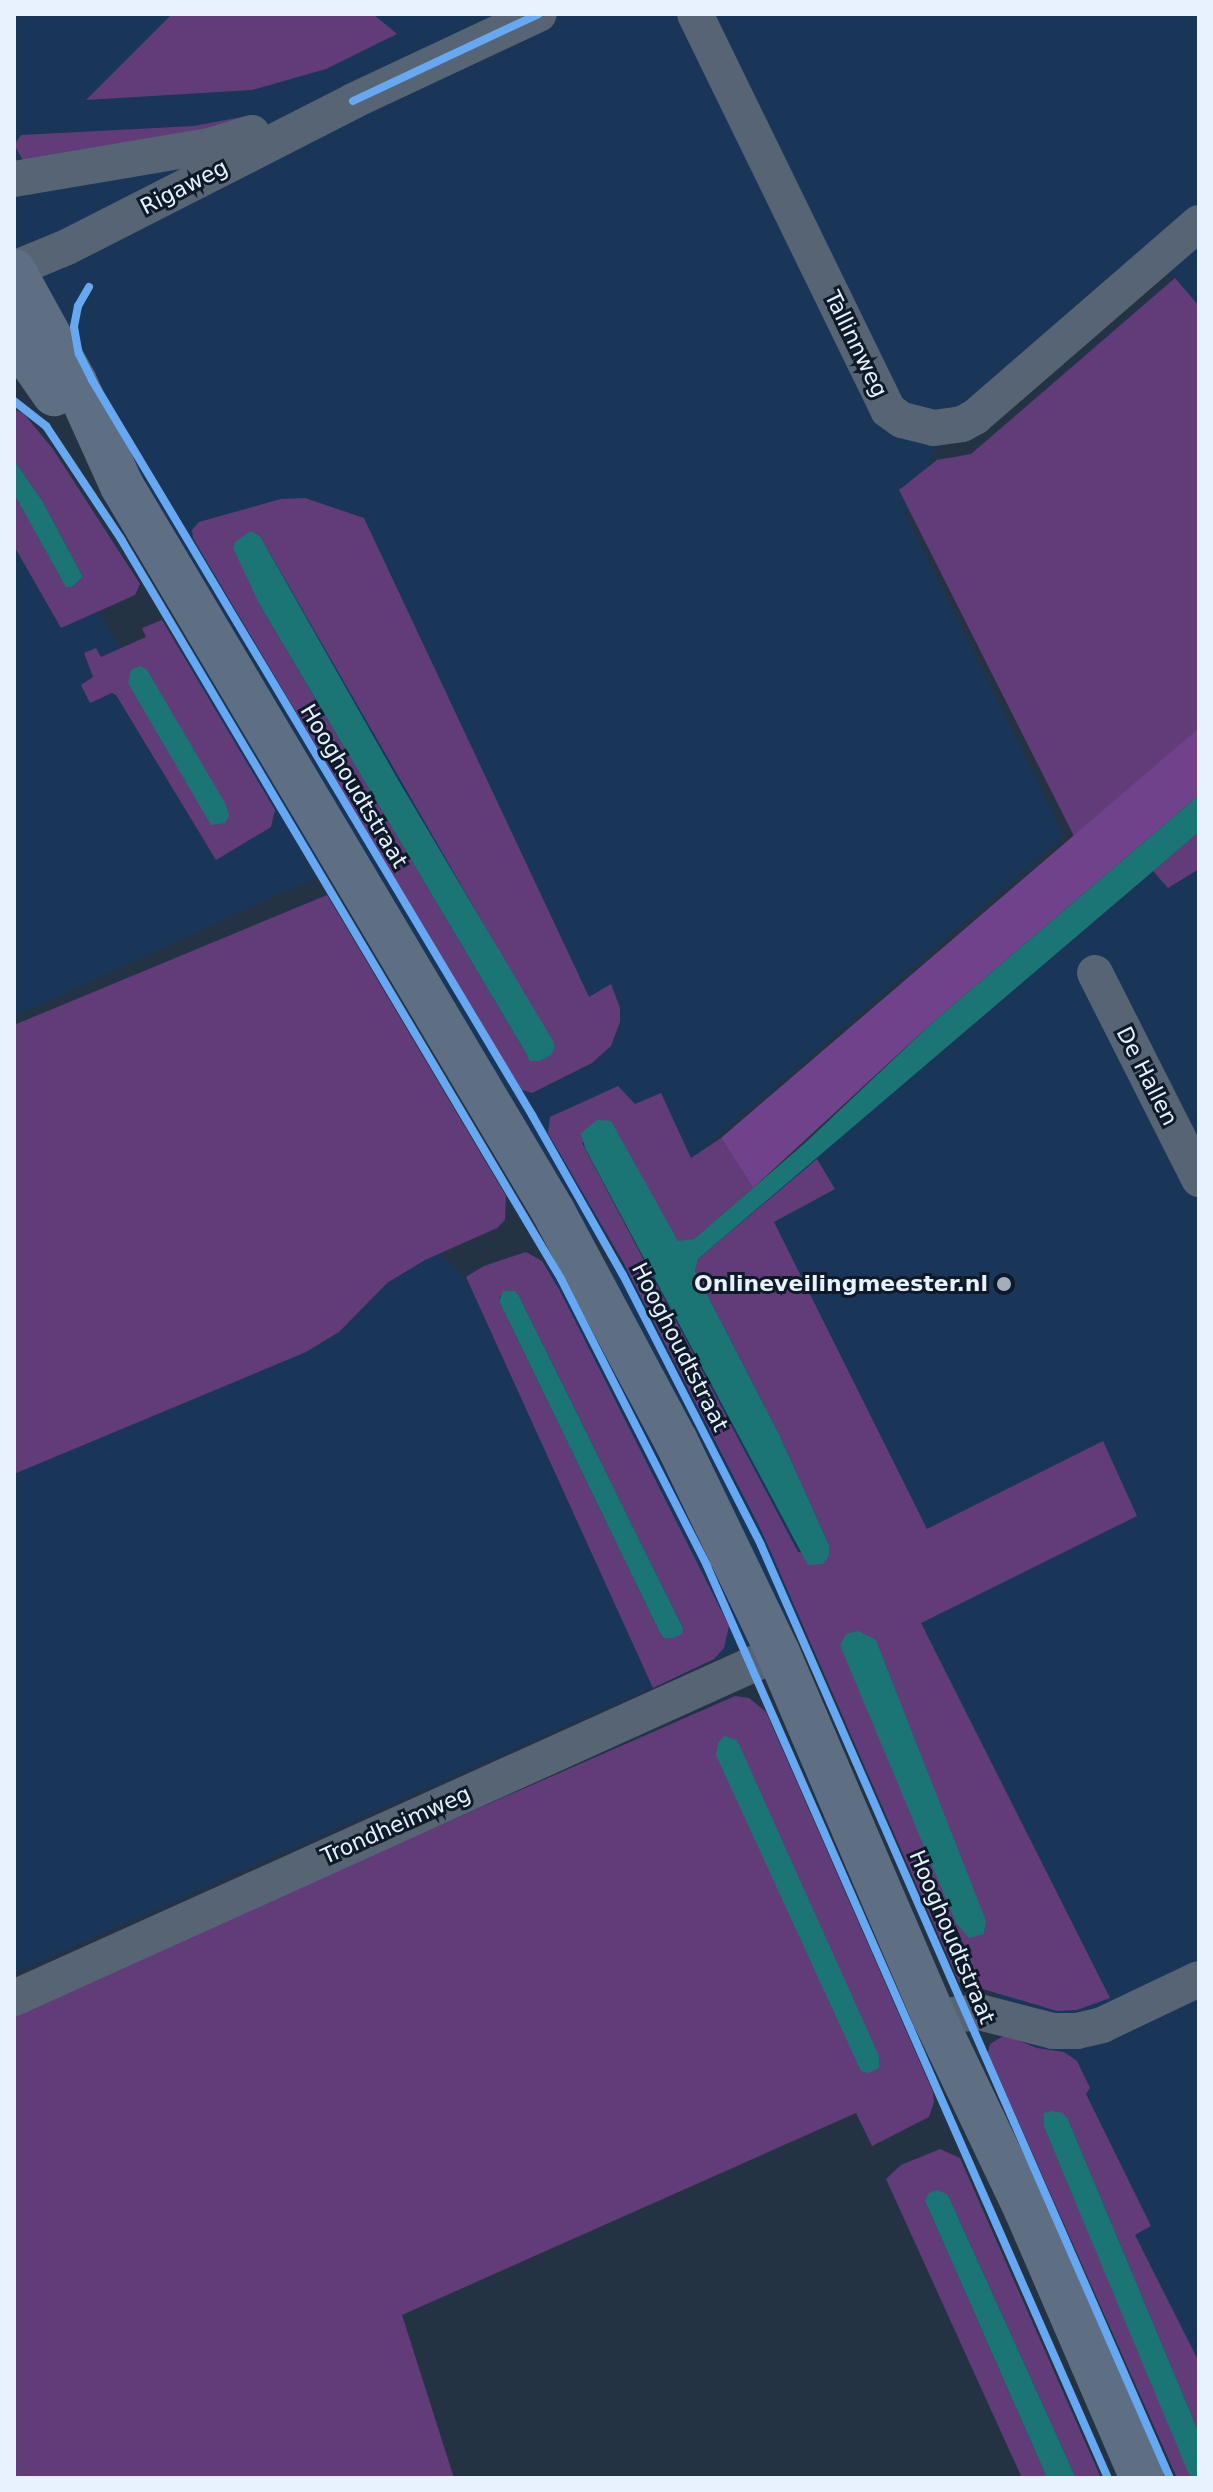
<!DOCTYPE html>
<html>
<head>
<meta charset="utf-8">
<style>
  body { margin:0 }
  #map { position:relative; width:1213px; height:2492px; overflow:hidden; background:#243344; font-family:"DejaVu Sans",sans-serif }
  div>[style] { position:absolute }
  .built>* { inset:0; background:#193659 }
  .green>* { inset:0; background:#613c79 }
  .forest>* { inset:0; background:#70428c }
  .water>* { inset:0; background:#1c7575 }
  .street>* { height:36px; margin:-18px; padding:0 18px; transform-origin:18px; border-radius:18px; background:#566474 }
  .secondary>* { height:44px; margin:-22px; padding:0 22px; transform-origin:22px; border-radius:22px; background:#5e6e83 }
  .cycleway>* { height:8px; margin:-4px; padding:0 4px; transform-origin:4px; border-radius:4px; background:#66a8f1 }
  .dots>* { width:22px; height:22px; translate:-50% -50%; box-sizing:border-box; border:4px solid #0e1a28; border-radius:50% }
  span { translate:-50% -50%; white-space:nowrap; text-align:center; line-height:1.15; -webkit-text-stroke:6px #0e1a28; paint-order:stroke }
  .street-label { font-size:22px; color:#e8f1fe }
  .poi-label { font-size:22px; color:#e8f1fe; font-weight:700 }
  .right { translate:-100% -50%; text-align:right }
  .frame { position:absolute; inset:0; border:16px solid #e8f1fe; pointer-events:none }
</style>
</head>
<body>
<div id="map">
  <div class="built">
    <div style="clip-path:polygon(14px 14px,1199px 14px,1199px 310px,1155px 257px,944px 431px,905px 514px,1064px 836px,580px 1256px,666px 1279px,1199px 824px,1199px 2475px,832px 1607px,14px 1973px,14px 1432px,431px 1244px,469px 1282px,579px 1257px,347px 863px,14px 1017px,14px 477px,134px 670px,213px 636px,14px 299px)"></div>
  </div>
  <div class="green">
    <div style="clip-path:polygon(172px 14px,373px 14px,397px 34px,326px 69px,252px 90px,86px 100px)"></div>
    <div style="clip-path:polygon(252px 115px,239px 123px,23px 160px,14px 145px,21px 135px,194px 126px)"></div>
    <div style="clip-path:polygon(1175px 278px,1199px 306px,1199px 728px,1075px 838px,899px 490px,937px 460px,971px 454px)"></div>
    <div style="clip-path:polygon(14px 409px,24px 414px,53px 449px,140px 584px,135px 595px,61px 628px,14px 546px,14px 494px,66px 586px,72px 587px,83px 577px,43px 502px,14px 460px)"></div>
    <div style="clip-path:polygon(evenodd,305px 498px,364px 518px,589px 997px,611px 984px,620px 1008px,620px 1022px,611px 1046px,592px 1063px,532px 1093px,519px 1089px,193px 538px,192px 530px,199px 522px,281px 499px,305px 498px,251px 531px,260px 536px,555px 1048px,531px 1061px,527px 1055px,261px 607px,257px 594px,251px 531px)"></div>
    <div style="clip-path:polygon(162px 620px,275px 810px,271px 827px,216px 860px,116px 695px,112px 693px,90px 703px,81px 685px,93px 677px,84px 653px,96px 648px,101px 657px,146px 637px,142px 628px)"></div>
    <div style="clip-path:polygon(1199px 832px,1199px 869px,1168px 888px,1153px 871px)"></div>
    <div style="clip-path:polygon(327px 895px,506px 1196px,505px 1220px,497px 1228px,425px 1260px,387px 1283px,339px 1332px,306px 1352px,14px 1474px,14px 1025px)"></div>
    <div style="clip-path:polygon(evenodd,618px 1086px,635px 1104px,661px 1093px,691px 1158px,721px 1138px,753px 1188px,694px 1239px,678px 1242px,611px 1122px,582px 1143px,798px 1552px,829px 1555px,829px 1545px,779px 1434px,695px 1271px,698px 1259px,817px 1159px,835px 1189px,774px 1222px,927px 1529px,1103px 1441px,1137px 1516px,921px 1623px,1110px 1998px,1077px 2010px,1057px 2011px,959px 1982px,762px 1532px,622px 1260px,548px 1133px,550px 1117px,618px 1086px,876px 1640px,985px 1921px,984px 1934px,876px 1640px)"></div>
    <div style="clip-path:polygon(evenodd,526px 1252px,542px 1261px,560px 1291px,729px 1626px,724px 1648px,714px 1659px,653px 1688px,466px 1277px,484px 1266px,526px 1252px,500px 1296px,519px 1296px,683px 1628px,659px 1631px,499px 1301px,500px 1296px)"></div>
    <div style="clip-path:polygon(735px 1696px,749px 1698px,766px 1712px,933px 2092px,934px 2102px,929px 2117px,872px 2146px,856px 2113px,402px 2315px,454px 2478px,14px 2478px,14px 2012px)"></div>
    <div style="clip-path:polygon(1005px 2035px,1037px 2048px,1064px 2052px,1077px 2061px,1090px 2088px,1086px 2094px,1151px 2226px,1135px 2235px,1199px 2362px,1199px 2433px,1068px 2119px,1044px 2127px,1192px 2478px,1177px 2478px,988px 2053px,990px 2044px)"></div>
    <div style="clip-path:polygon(940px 2149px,960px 2158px,1101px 2478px,1076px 2478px,948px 2195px,925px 2201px,1047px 2478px,1022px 2478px,886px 2179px,901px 2165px)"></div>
  </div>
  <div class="forest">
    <div style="clip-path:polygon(1199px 728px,1199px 795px,932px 1023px,753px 1188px,721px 1138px)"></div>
  </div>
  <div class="water">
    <div style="clip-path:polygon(14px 460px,43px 502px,83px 577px,72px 587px,66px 587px,14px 494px)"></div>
    <div style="clip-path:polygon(251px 531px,260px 536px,397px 778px,553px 1041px,555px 1048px,551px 1055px,539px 1061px,530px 1061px,527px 1055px,261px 607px,233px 548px,235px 542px)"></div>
    <div style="clip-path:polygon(140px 666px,147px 670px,225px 803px,229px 815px,225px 823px,211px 825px,128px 683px,131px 670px)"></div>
    <div style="clip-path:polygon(1199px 795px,1199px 832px,698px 1259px,695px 1271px,779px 1434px,829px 1545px,829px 1555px,823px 1564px,808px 1565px,585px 1148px,581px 1133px,597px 1120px,611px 1121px,678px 1241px,694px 1239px,805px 1143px,932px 1023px)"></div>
    <div style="clip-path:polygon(503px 1291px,515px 1291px,519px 1296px,683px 1628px,682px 1634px,673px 1638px,664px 1638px,659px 1631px,499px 1301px)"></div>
    <div style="clip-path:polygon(858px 1631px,876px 1640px,986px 1921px,984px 1934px,969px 1938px,956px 1923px,840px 1645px,846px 1634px)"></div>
    <div style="clip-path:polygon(724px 1736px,737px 1740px,879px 2056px,879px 2068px,869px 2073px,861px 2071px,716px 1755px,718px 1743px)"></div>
    <div style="clip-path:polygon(1052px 2111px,1062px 2113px,1068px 2119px,1199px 2433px,1199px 2478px,1192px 2478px,1188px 2472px,1044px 2127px,1044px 2113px)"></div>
    <div style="clip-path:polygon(938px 2190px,948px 2195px,1076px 2478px,1047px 2478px,925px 2201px,929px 2193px)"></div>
  </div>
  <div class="street">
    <div style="left:695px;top:14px;width:441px;rotate:64deg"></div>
    <div style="left:888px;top:410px;width:17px;rotate:36deg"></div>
    <div style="left:902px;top:420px;width:33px;rotate:14deg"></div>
    <div style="left:934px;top:428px;width:28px;rotate:-8deg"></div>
    <div style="left:962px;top:424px;width:15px;rotate:-28deg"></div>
    <div style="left:975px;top:417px;width:296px;rotate:-40.9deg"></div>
    <div style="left:14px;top:179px;width:199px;rotate:-9.6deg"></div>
    <div style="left:210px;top:146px;width:44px;rotate:-17.2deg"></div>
    <div style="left:14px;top:269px;width:57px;rotate:-22.5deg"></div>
    <div style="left:67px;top:247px;width:321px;rotate:-27deg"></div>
    <div style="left:353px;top:101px;width:205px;rotate:-25.1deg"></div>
    <div style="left:1095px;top:973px;width:231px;rotate:63.2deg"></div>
    <div style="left:14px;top:1998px;width:838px;rotate:-24.3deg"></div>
    <div style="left:934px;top:2017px;width:45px;rotate:-6.3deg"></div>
    <div style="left:979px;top:2012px;width:76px;rotate:14.4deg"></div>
    <div style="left:1053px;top:2031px;width:24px"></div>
    <div style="left:1077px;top:2031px;width:26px;rotate:-13deg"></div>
    <div style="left:1102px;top:2025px;width:107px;rotate:-25.4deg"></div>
  </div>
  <div class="secondary">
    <div style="left:14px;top:271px;width:127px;rotate:61.2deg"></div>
    <div style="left:75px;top:382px;width:114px;rotate:65.7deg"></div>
    <div style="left:122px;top:486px;width:843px;rotate:59.27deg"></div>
    <div style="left:553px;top:1211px;width:261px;rotate:61.9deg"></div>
    <div style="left:676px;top:1441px;width:235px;rotate:64.3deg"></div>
    <div style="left:778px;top:1653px;width:396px;rotate:66.8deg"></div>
    <div style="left:934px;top:2017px;width:214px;rotate:64.5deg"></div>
    <div style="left:1026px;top:2210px;width:292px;rotate:66.6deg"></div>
    <div style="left:14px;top:337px;width:70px;rotate:54.9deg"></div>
  </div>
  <div class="cycleway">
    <div style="left:353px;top:101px;width:205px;rotate:-25.1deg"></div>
    <div style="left:89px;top:287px;width:22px;rotate:120deg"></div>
    <div style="left:78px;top:306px;width:21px;rotate:101deg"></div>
    <div style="left:74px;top:327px;width:27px;rotate:80deg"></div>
    <div style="left:79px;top:354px;width:29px;rotate:63deg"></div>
    <div style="left:92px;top:380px;width:857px;rotate:59.09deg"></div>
    <div style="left:532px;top:1115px;width:184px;rotate:60.4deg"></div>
    <div style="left:623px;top:1275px;width:303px;rotate:62.9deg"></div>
    <div style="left:761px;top:1545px;width:1019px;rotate:66.33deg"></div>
    <div style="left:14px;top:401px;width:41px;rotate:38deg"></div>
    <div style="left:46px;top:426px;width:136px;rotate:56.4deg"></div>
    <div style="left:121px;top:539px;width:861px;rotate:59.26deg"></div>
    <div style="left:561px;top:1279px;width:322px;rotate:63deg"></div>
    <div style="left:707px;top:1566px;width:996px;rotate:66.27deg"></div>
  </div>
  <div class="dots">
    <div style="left:1004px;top:1284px;background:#a3aebd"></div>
  </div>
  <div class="street-label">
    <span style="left:184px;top:187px;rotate:-27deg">Rigaweg</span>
    <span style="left:856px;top:344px;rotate:64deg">Tallinnweg</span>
    <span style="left:354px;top:786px;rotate:59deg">Hooghoudtstraat</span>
    <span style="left:1147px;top:1076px;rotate:63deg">De Hallen</span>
    <span style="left:680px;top:1347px;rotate:63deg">Hooghoudtstraat</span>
    <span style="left:396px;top:1825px;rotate:-24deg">Trondheimweg</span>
    <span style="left:952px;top:1937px;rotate:67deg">Hooghoudtstraat</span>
  </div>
  <div class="poi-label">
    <span class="right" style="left:988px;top:1284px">Onlineveilingmeester.nl</span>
  </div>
  <div class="frame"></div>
</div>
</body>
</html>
